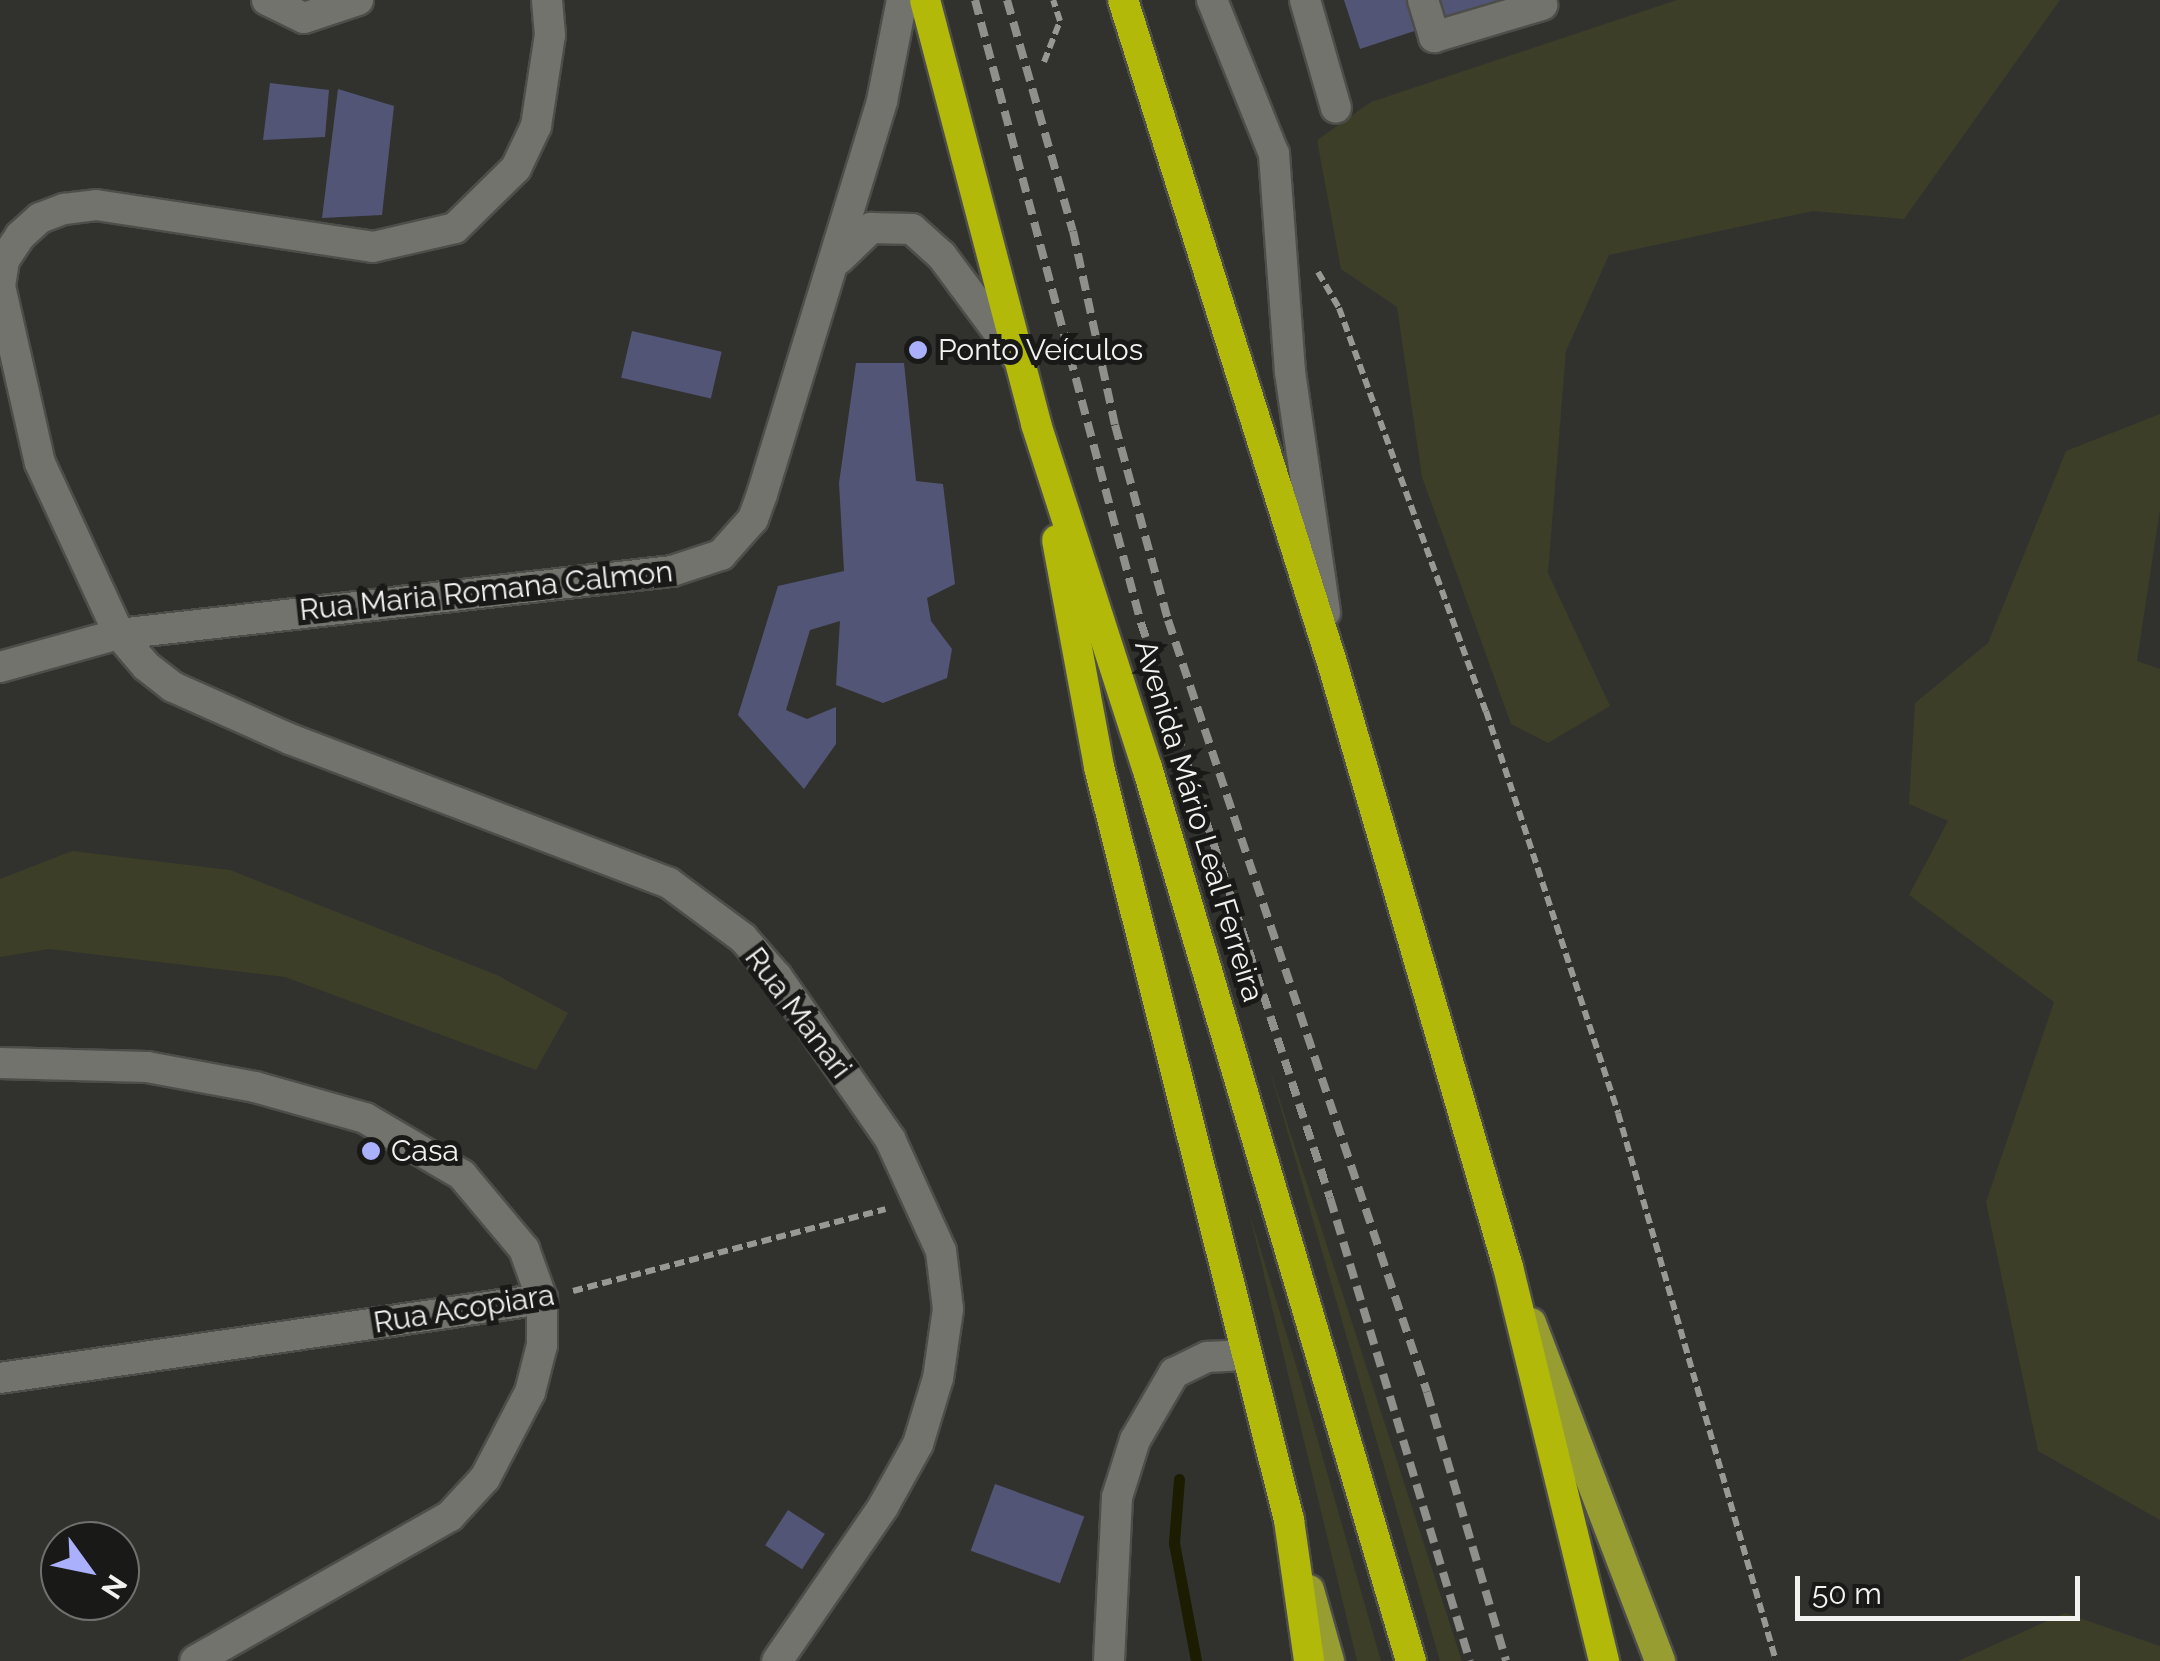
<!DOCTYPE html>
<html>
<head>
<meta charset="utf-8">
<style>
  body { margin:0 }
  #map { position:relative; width:2160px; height:1661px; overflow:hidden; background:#31322d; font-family:Raleway,sans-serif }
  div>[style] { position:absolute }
  .green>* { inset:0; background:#3c3e28 }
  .stream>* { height:11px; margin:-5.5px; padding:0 5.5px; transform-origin:5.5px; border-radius:5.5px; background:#1b1c00 }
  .building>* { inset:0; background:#525576; transform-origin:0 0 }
  .path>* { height:6px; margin-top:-3px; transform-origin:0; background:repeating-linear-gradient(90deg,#989995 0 10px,transparent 0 15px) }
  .roads { filter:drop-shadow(2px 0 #4d4e4a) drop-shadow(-2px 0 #4d4e4a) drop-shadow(0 2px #4d4e4a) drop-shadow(0 -2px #4d4e4a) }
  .minor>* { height:30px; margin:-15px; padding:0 15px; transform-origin:15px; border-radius:15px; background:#72736d }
  .major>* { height:30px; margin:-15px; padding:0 15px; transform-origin:15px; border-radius:15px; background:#989d31 }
  .highway>* { height:30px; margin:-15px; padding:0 15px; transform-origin:15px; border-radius:15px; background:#b2b909 }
  .rail>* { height:8px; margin-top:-4px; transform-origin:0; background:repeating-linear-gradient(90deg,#8f908c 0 15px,transparent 0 23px) }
  .dots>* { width:28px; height:28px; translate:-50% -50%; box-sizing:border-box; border:5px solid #191a18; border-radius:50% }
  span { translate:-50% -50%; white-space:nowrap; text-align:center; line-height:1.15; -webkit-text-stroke:10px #191a18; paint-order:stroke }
  .poi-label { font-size:30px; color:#f2f3f0 }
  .left { translate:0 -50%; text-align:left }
  .street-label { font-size:30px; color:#f2f3f0 }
  .north { position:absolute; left:40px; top:1521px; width:100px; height:100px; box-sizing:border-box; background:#191a18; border:2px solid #70716e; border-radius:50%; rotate:123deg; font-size:28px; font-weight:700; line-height:40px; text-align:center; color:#f2f3f0 }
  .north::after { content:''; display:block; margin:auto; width:35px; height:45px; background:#aab0fb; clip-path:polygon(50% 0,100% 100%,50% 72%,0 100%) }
  .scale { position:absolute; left:1795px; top:1576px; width:285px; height:45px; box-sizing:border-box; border:5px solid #f2f3f0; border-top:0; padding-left:12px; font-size:30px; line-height:35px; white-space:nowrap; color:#f2f3f0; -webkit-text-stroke:8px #191a18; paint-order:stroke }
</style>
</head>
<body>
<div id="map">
  <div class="green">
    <div style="clip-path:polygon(1677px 0,2060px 0,1904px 219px,1813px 211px,1609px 255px,1566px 351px,1548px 573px,1610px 706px,1548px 743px,1511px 724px,1422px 477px,1397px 307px,1341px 269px,1317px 140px,1371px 102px)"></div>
    <div style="clip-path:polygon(2160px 414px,2160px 509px,2137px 661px,2160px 669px,2160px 1520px,2038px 1451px,1986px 1202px,2054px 1002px,1909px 895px,1948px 821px,1909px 804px,1915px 703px,1988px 643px,2066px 451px)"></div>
    <div style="clip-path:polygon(72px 851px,230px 870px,497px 975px,568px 1013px,536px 1070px,285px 977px,49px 949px,0 957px,0 879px)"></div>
    <div style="clip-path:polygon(1268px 1064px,1462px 1661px,1440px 1661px)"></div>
    <div style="clip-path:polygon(1249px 1212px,1300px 1378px,1381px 1661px,1357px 1661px)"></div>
    <div style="clip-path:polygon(2065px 1613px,2160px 1646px,2160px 1661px,1958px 1661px)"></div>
  </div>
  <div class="stream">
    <div style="left:1179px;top:1479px;width:64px;rotate:94.5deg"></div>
    <div style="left:1174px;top:1543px;width:120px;rotate:79.4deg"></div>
  </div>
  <div class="building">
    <div style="clip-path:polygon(1344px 0,1505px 0,1505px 1px,1360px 49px)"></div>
    <div style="clip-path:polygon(270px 83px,329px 90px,325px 137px,263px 140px)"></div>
    <div style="clip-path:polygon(338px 89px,394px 106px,382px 215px,322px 218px)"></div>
    <div style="left:632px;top:331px;width:92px;height:48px;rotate:13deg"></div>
    <div style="clip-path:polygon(856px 363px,904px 363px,916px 481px,943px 484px,955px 584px,927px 598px,931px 621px,952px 649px,947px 678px,883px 703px,836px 685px,840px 621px,810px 630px,786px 710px,807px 719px,836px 707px,836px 744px,804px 789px,738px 715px,778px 586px,844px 571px,839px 483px)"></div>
    <div style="left:995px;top:1484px;width:95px;height:71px;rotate:20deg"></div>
    <div style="left:788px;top:1510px;width:44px;height:42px;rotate:33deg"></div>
  </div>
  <div class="path">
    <div style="left:1044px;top:62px;width:44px;rotate:-68.7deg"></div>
    <div style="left:1060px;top:21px;width:22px;rotate:-108deg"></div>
    <div style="left:1318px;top:272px;width:42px;rotate:59.7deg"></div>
    <div style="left:1339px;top:308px;width:429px;rotate:70deg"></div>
    <div style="left:1486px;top:711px;width:423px;rotate:71.8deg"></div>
    <div style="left:1618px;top:1113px;width:570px;rotate:73.92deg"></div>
    <div style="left:573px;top:1291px;width:323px;rotate:-14.7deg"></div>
  </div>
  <div class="roads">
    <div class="minor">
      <div style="left:267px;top:0;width:41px;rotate:25.9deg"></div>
      <div style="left:304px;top:18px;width:57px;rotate:-18.4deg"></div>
      <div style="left:1212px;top:0;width:166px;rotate:68.1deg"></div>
      <div style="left:1274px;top:154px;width:219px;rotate:85.8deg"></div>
      <div style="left:1290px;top:372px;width:243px;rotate:81.7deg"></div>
      <div style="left:1305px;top:0;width:112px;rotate:74deg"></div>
      <div style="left:1423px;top:0;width:39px;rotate:73deg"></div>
      <div style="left:1434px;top:37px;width:113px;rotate:-16.5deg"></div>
      <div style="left:839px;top:259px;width:45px;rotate:-44.1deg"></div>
      <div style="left:871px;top:228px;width:41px;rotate:1.4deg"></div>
      <div style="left:912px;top:229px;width:40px;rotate:42deg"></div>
      <div style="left:942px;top:256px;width:126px;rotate:53.4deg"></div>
      <div style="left:0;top:286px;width:181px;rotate:77.3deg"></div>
      <div style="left:40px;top:463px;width:188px;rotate:65.2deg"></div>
      <div style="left:119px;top:634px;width:42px;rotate:49.8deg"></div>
      <div style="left:146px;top:666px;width:34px;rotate:38deg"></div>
      <div style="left:173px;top:687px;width:128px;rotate:24deg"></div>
      <div style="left:290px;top:739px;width:405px;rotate:20.8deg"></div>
      <div style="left:669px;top:883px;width:92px;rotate:36.6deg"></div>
      <div style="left:743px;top:938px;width:52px;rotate:48.9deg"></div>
      <div style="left:777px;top:977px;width:198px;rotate:55.1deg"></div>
      <div style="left:890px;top:1139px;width:123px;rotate:65.5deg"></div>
      <div style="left:941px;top:1251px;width:58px;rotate:83.1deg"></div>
      <div style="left:948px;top:1309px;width:70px;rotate:98.2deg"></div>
      <div style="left:938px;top:1378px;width:69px;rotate:106.9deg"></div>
      <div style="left:918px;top:1444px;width:72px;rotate:119.1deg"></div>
      <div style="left:883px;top:1507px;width:187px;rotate:124.5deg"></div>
      <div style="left:0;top:286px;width:26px;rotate:-81deg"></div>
      <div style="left:4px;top:260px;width:29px;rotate:-56deg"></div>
      <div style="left:20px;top:236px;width:27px;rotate:-42deg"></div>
      <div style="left:40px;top:218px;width:26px;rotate:-21deg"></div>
      <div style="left:64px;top:209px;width:32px;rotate:-7deg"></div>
      <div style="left:96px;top:205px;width:280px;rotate:8.6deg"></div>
      <div style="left:373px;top:247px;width:84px;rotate:-13deg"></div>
      <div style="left:455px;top:228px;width:86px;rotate:-44.5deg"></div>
      <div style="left:516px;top:168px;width:47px;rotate:-64.5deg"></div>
      <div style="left:536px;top:126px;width:92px;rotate:-81.3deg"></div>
      <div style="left:550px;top:35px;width:35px;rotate:-95deg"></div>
      <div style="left:0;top:667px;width:123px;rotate:-15.5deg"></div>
      <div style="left:119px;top:634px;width:557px;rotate:-6.5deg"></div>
      <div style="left:672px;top:571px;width:52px;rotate:-18.1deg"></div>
      <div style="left:721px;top:555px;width:48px;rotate:-48.4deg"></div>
      <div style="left:753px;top:519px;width:27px;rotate:-70deg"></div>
      <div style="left:762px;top:494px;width:411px;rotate:-73deg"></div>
      <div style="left:882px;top:101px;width:103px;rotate:-78.8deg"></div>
      <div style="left:0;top:1063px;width:147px;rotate:1.6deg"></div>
      <div style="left:147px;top:1067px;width:110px;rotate:10.5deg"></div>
      <div style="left:255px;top:1087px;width:114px;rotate:15.7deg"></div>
      <div style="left:365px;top:1118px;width:113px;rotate:30.4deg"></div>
      <div style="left:462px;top:1175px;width:97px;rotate:50deg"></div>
      <div style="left:524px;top:1249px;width:53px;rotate:70.2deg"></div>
      <div style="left:542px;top:1299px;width:46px;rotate:90deg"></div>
      <div style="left:542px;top:1345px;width:49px;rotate:104.3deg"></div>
      <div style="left:530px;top:1392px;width:97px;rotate:117.6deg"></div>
      <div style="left:485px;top:1478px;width:52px;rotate:132.6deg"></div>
      <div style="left:450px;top:1516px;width:293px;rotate:150.4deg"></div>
      <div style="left:0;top:1378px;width:548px;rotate:-8.29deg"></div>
      <div style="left:1109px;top:1661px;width:164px;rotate:-87.2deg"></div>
      <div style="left:1117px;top:1497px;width:60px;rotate:-72.5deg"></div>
      <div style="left:1135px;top:1440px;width:78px;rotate:-59.8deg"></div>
      <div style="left:1174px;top:1373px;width:37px;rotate:-26deg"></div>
      <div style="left:1207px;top:1357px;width:38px;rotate:-3deg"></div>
    </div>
    <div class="major">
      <div style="left:1531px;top:1323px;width:362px;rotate:69.1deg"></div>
      <div style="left:1309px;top:1590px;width:74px;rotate:74.3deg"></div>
    </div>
    <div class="highway">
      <div style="left:925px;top:0;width:438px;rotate:75.3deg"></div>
      <div style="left:1036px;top:424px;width:361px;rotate:72.1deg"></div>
      <div style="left:1147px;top:767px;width:932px;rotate:73.55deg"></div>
      <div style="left:1123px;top:0;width:701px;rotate:72.49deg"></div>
      <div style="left:1334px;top:669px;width:623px;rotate:73.78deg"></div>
      <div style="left:1508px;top:1267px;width:406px;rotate:76.3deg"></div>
      <div style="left:1057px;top:540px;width:231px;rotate:79.5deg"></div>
      <div style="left:1099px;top:767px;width:777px;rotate:75.84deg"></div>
      <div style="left:1289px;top:1520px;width:142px;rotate:81.9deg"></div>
    </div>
  </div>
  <div class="rail">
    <div style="left:975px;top:0;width:645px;rotate:75.08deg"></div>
    <div style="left:1141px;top:623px;width:605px;rotate:71.8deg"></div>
    <div style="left:1330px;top:1198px;width:484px;rotate:73.2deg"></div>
    <div style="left:1007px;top:0;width:240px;rotate:74.1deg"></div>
    <div style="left:1073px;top:231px;width:198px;rotate:77.8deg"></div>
    <div style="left:1115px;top:425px;width:202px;rotate:74.8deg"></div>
    <div style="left:1168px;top:620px;width:814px;rotate:71.45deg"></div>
    <div style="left:1427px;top:1392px;width:280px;rotate:73.6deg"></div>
  </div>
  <div class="dots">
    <div style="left:918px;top:350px;background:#aab0fb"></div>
    <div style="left:371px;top:1151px;background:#aab0fb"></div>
  </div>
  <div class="poi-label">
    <span class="left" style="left:938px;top:350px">Ponto Veículos</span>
    <span class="left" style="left:391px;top:1151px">Casa</span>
  </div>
  <div class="street-label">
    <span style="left:486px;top:591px;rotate:-6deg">Rua Maria Romana Calmon</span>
    <span style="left:1199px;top:821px;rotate:73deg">Avenida Mário Leal Ferreira</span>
    <span style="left:798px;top:1013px;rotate:53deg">Rua Manari</span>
    <span style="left:464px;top:1309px;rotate:-9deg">Rua Acopiara</span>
  </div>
  <div class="north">N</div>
  <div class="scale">50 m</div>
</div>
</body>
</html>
